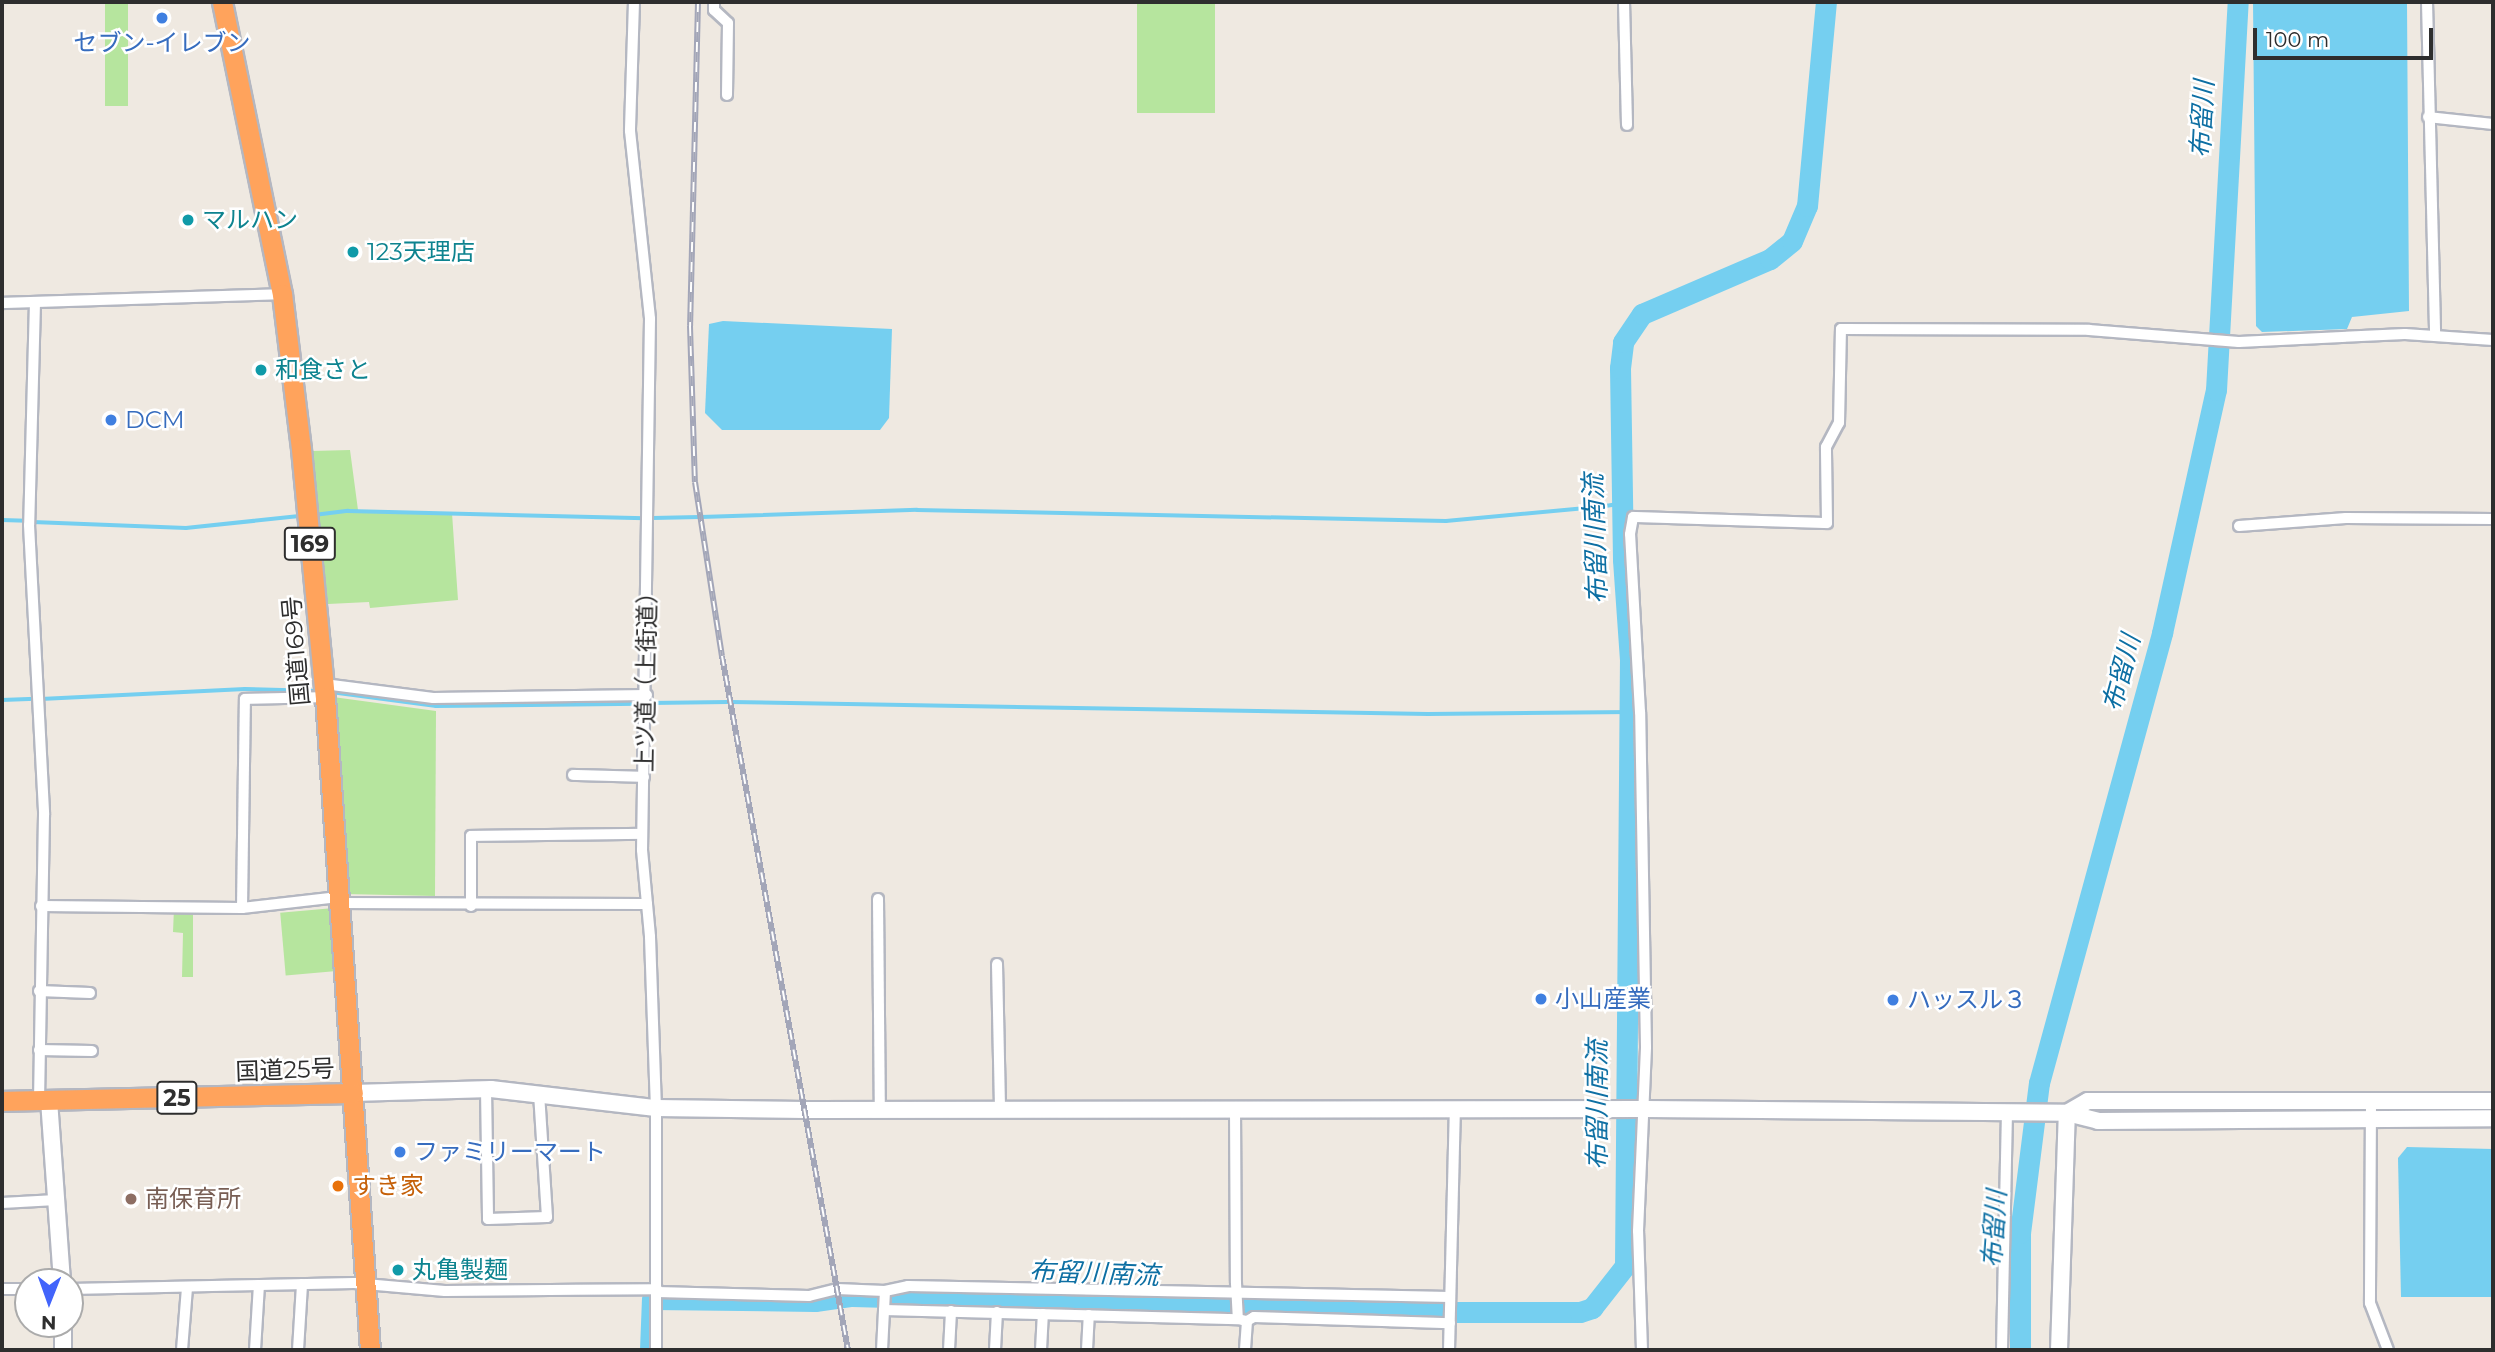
<!DOCTYPE html>
<html>
<head>
<meta charset="utf-8">
<style>
  body { margin:0 }
  #map { position:relative; width:2495px; height:1352px; overflow:hidden; background:#efe9e1; font-family:Montserrat,"Noto Sans JP",sans-serif }
  div>[style] { position:absolute }
  .green>* { inset:0; background:#b6e59e; transform-origin:0 0 }
  .water>* { inset:0; background:#75cff0 }
  .stream>* { height:3.5px; margin:-1.75px; padding:0 1.75px; transform-origin:1.75px; border-radius:1.75px; background:#75cff0 }
  .river>* { height:21px; margin:-10.5px; padding:0 10.5px; transform-origin:10.5px; border-radius:10.5px; background:#75cff0 }
  .roads { filter:drop-shadow(2px 0 #b4b7c1) drop-shadow(-2px 0 #b4b7c1) drop-shadow(0 2px #b4b7c1) drop-shadow(0 -2px #b4b7c1) }
  .street>* { height:10px; margin:-5px; padding:0 5px; transform-origin:5px; border-radius:5px; background:#fff }
  .secondary>* { height:16px; margin:-8px; padding:0 8px; transform-origin:8px; border-radius:8px; background:#fff }
  .highway>* { height:19px; margin:-9.5px; padding:0 9.5px; transform-origin:9.5px; border-radius:9.5px; background:#ffa35c }
  .rail>* { height:6px; margin-top:-3px; transform-origin:0; background:repeating-linear-gradient(90deg,#fff 0 10px,#a3a6b8 0 20px); box-sizing:border-box; border-block:2px solid #a3a6b8 }
  .dots>* { width:19px; height:19px; translate:-50% -50%; box-sizing:border-box; border:4px solid #fff; border-radius:50% }
  span { translate:-50% -50%; white-space:nowrap; text-align:center; line-height:1.15; -webkit-text-stroke:5px #fff; paint-order:stroke }
  .shield-label span { padding:2px 5px; background:#fff; border:2px solid; border-radius:5px; -webkit-text-stroke-width:0 }
  .shield-label { font-size:23px; color:#2e2e2e; font-weight:700 }
  .shop-label { font-size:24px; color:#366cbe }
  .left { translate:0 -50%; text-align:left }
  .culture-label { font-size:24px; color:#0d838f }
  .street-label { font-size:24px; color:#2e2e2e }
  .food-label { font-size:24px; color:#c56008 }
  .education-label { font-size:24px; color:#785e54 }
  .water-label { font-size:26px; color:#0d6fa3; font-style:italic }
  .frame { position:absolute; inset:0; border:4px solid #2e2e2e; pointer-events:none }
  .north { position:absolute; left:14px; top:1268px; width:70px; height:70px; box-sizing:border-box; background:#fff; border:2px solid #ababab; border-radius:50%; rotate:181deg; font-size:19px; font-weight:700; line-height:28px; text-align:center; color:#2e2e2e }
  .north::after { content:''; display:block; margin:auto; width:24px; height:32px; background:#4264fb; clip-path:polygon(50% 0,100% 100%,50% 72%,0 100%) }
  .scale { position:absolute; left:2253px; top:28px; width:180px; height:32px; box-sizing:border-box; border:4px solid #2e2e2e; border-top:0; padding-left:9px; font-size:21px; line-height:24px; white-space:nowrap; color:#2e2e2e; -webkit-text-stroke:5px #fff; paint-order:stroke }
</style>
</head>
<body>
<div id="map">
  <div class="green">
    <div style="left:105px;top:2px;width:23px;height:104px"></div>
    <div style="left:1137px;top:2px;width:78px;height:111px"></div>
    <div style="clip-path:polygon(350px 450px,358px 510px,452px 513px,458px 600px,370px 608px,369px 602px,328px 604px,312px 451px)"></div>
    <div style="clip-path:polygon(333px 697px,436px 711px,435px 896px,345px 894px)"></div>
    <div style="clip-path:polygon(174px 908px,193px 908px,193px 977px,182px 977px,183px 933px,173px 932px)"></div>
    <div style="left:334px;top:908px;width:63px;height:54px;rotate:85deg"></div>
  </div>
  <div class="water">
    <div style="clip-path:polygon(2253px 2px,2407px 2px,2409px 311px,2352px 317px,2347px 329px,2262px 332px,2256px 326px)"></div>
    <div style="clip-path:polygon(723px 321px,892px 329px,889px 418px,880px 430px,722px 430px,705px 413px,709px 324px)"></div>
    <div style="clip-path:polygon(2407px 1147px,2493px 1149px,2493px 1297px,2401px 1297px,2398px 1158px)"></div>
  </div>
  <div class="stream">
    <div style="left:1599px;top:507px;width:24px;rotate:-9deg"></div>
    <div style="left:314px;top:515px;width:34px;rotate:-7deg"></div>
    <div style="left:348px;top:511px;width:297px;rotate:1.4deg"></div>
    <div style="left:701px;top:517px;width:216px;rotate:-1.9deg"></div>
    <div style="left:917px;top:510px;width:529px;rotate:1.19deg"></div>
    <div style="left:1446px;top:521px;width:151px;rotate:-5.3deg"></div>
    <div style="left:653px;top:518px;width:46px;rotate:-1.2deg"></div>
    <div style="left:2px;top:520px;width:24px;rotate:2deg"></div>
    <div style="left:33px;top:522px;width:153px;rotate:2.2deg"></div>
    <div style="left:186px;top:528px;width:116px;rotate:-6deg"></div>
    <div style="left:322px;top:562px;width:122px;rotate:84.3deg"></div>
    <div style="left:331px;top:692px;width:106px;rotate:7.6deg"></div>
    <div style="left:436px;top:706px;width:205px;rotate:-0.6deg"></div>
    <div style="left:41px;top:699px;width:204px;rotate:-2.8deg"></div>
    <div style="left:245px;top:689px;width:74px;rotate:1.5deg"></div>
    <div style="left:2px;top:700px;width:33px;rotate:-2deg"></div>
    <div style="left:731px;top:702px;width:697px;rotate:0.99deg"></div>
    <div style="left:1428px;top:714px;width:202px;rotate:-0.6deg"></div>
    <div style="left:650px;top:703px;width:78px;rotate:-0.7deg"></div>
  </div>
  <div class="river">
    <div style="left:650px;top:1350px;width:51px;rotate:-87.8deg"></div>
    <div style="left:652px;top:1299px;width:163px;rotate:0.7deg"></div>
    <div style="left:815px;top:1301px;width:37px;rotate:-8deg"></div>
    <div style="left:852px;top:1296px;width:582px;rotate:1.57deg"></div>
    <div style="left:1434px;top:1312px;width:146px"></div>
    <div style="left:1580px;top:1312px;width:13px;rotate:-18deg"></div>
    <div style="left:1592px;top:1308px;width:53px;rotate:-51.8deg"></div>
    <div style="left:1625px;top:1266px;width:606px;rotate:-89.53deg"></div>
    <div style="left:1630px;top:660px;width:101px;rotate:-94deg"></div>
    <div style="left:1623px;top:559px;width:191px;rotate:-90.9deg"></div>
    <div style="left:1620px;top:368px;width:26px;rotate:-83deg"></div>
    <div style="left:1623px;top:342px;width:34px;rotate:-56deg"></div>
    <div style="left:1642px;top:314px;width:139px;rotate:-23.3deg"></div>
    <div style="left:1770px;top:259px;width:28px;rotate:-39deg"></div>
    <div style="left:1792px;top:241px;width:38px;rotate:-67deg"></div>
    <div style="left:1807px;top:206px;width:205px;rotate:-84.7deg"></div>
    <div style="left:2020px;top:1350px;width:117px;rotate:-90deg"></div>
    <div style="left:2020px;top:1233px;width:151px;rotate:-82.8deg"></div>
    <div style="left:2039px;top:1083px;width:467px;rotate:-74.7deg"></div>
    <div style="left:2162px;top:633px;width:249px;rotate:-77.5deg"></div>
    <div style="left:2216px;top:390px;width:389px;rotate:-86.8deg"></div>
  </div>
  <div class="roads">
    <div class="street">
      <div style="left:634px;top:2px;width:129px;rotate:91.8deg"></div>
      <div style="left:630px;top:131px;width:189px;rotate:83.9deg"></div>
      <div style="left:650px;top:319px;width:531px;rotate:90.86deg"></div>
      <div style="left:642px;top:850px;width:87px;rotate:84.7deg"></div>
      <div style="left:650px;top:937px;width:171px;rotate:88deg"></div>
      <div style="left:656px;top:1108px;width:242px;rotate:90deg"></div>
      <div style="left:714px;top:2px;width:8px;rotate:90deg"></div>
      <div style="left:714px;top:10px;width:19px;rotate:43deg"></div>
      <div style="left:728px;top:23px;width:72px;rotate:90.8deg"></div>
      <div style="left:1624px;top:2px;width:123px;rotate:88.6deg"></div>
      <div style="left:2427px;top:2px;width:333px;rotate:88.6deg"></div>
      <div style="left:2428px;top:117px;width:65px;rotate:6.1deg"></div>
      <div style="left:35px;top:302px;width:223px;rotate:91.5deg"></div>
      <div style="left:29px;top:525px;width:290px;rotate:87deg"></div>
      <div style="left:44px;top:815px;width:286px;rotate:91deg"></div>
      <div style="left:2px;top:303px;width:280px;rotate:-1.8deg"></div>
      <div style="left:2239px;top:526px;width:107px;rotate:-4.3deg"></div>
      <div style="left:2346px;top:518px;width:147px;rotate:0.4deg"></div>
      <div style="left:324px;top:684px;width:110px;rotate:7.3deg"></div>
      <div style="left:433px;top:698px;width:214px;rotate:-0.8deg"></div>
      <div style="left:573px;top:775px;width:71px;rotate:1.6deg"></div>
      <div style="left:878px;top:899px;width:210px;rotate:89.5deg"></div>
      <div style="left:339px;top:903px;width:308px;rotate:0.2deg"></div>
      <div style="left:41px;top:906px;width:201px;rotate:0.6deg"></div>
      <div style="left:242px;top:908px;width:97px;rotate:-6.5deg"></div>
      <div style="left:471px;top:906px;width:70px;rotate:-90deg"></div>
      <div style="left:471px;top:836px;width:171px;rotate:-0.7deg"></div>
      <div style="left:242px;top:908px;width:209px;rotate:-89.2deg"></div>
      <div style="left:245px;top:699px;width:80px;rotate:-1.4deg"></div>
      <div style="left:997px;top:964px;width:144px;rotate:88.8deg"></div>
      <div style="left:39px;top:991px;width:51px;rotate:2.2deg"></div>
      <div style="left:39px;top:1050px;width:53px;rotate:1.1deg"></div>
      <div style="left:486px;top:1089px;width:130px;rotate:89.1deg"></div>
      <div style="left:488px;top:1219px;width:59px;rotate:-1.9deg"></div>
      <div style="left:547px;top:1217px;width:124px;rotate:-93.7deg"></div>
      <div style="left:2371px;top:1102px;width:201px;rotate:90.3deg"></div>
      <div style="left:2370px;top:1303px;width:50px;rotate:69deg"></div>
      <div style="left:1235px;top:1108px;width:175px;rotate:89.7deg"></div>
      <div style="left:1236px;top:1283px;width:36px;rotate:87deg"></div>
      <div style="left:1238px;top:1319px;width:9px;rotate:13deg"></div>
      <div style="left:1247px;top:1321px;width:29px;rotate:94deg"></div>
      <div style="left:2px;top:1203px;width:54px;rotate:-3.2deg"></div>
      <div style="left:2px;top:1289px;width:26px"></div>
      <div style="left:70px;top:1289px;width:284px;rotate:-1.2deg"></div>
      <div style="left:354px;top:1283px;width:91px;rotate:5deg"></div>
      <div style="left:445px;top:1291px;width:212px;rotate:-0.5deg"></div>
      <div style="left:657px;top:1292px;width:152px;rotate:1.5deg"></div>
      <div style="left:809px;top:1296px;width:29px;rotate:-14deg"></div>
      <div style="left:837px;top:1289px;width:48px;rotate:2.4deg"></div>
      <div style="left:885px;top:1291px;width:24px;rotate:-12deg"></div>
      <div style="left:908px;top:1286px;width:542px;rotate:1.16deg"></div>
      <div style="left:884px;top:1310px;width:354px;rotate:1.5deg"></div>
      <div style="left:1247px;top:1321px;width:8px;rotate:-30deg"></div>
      <div style="left:1254px;top:1317px;width:196px;rotate:1.8deg"></div>
      <div style="left:182px;top:1350px;width:62px;rotate:-85.4deg"></div>
      <div style="left:255px;top:1350px;width:65px;rotate:-86.5deg"></div>
      <div style="left:298px;top:1350px;width:66px;rotate:-86.5deg"></div>
      <div style="left:882px;top:1350px;width:59px;rotate:-87.1deg"></div>
      <div style="left:949px;top:1350px;width:39px;rotate:-87deg"></div>
      <div style="left:995px;top:1350px;width:38px;rotate:-87deg"></div>
      <div style="left:1041px;top:1350px;width:36px;rotate:-87deg"></div>
      <div style="left:1087px;top:1350px;width:35px;rotate:-87deg"></div>
      <div style="left:1449px;top:1350px;width:240px;rotate:-88.6deg"></div>
      <div style="left:1642px;top:1350px;width:119px;rotate:-91.9deg"></div>
      <div style="left:1638px;top:1231px;width:184px;rotate:-87.5deg"></div>
      <div style="left:1646px;top:1047px;width:335px;rotate:-91deg"></div>
      <div style="left:1640px;top:712px;width:178px;rotate:-93.2deg"></div>
      <div style="left:1630px;top:534px;width:17px;rotate:-80deg"></div>
      <div style="left:1633px;top:517px;width:194px;rotate:1.8deg"></div>
      <div style="left:1827px;top:523px;width:76px;rotate:-90.8deg"></div>
      <div style="left:1826px;top:447px;width:27px;rotate:-62deg"></div>
      <div style="left:1839px;top:423px;width:94px;rotate:-88.8deg"></div>
      <div style="left:1841px;top:329px;width:248px;rotate:0.2deg"></div>
      <div style="left:2089px;top:330px;width:150px;rotate:4.6deg"></div>
      <div style="left:2239px;top:342px;width:166px;rotate:-2.8deg"></div>
      <div style="left:2405px;top:334px;width:88px;rotate:3.9deg"></div>
      <div style="left:2002px;top:1350px;width:237px;rotate:-88.8deg"></div>
    </div>
    <div class="secondary">
      <div style="left:353px;top:1093px;width:138px;rotate:-1.7deg"></div>
      <div style="left:491px;top:1089px;width:166px;rotate:6.6deg"></div>
      <div style="left:656px;top:1108px;width:149px;rotate:0.8deg"></div>
      <div style="left:805px;top:1110px;width:841px;rotate:-0.07deg"></div>
      <div style="left:1646px;top:1109px;width:421px;rotate:0.5deg"></div>
      <div style="left:2067px;top:1113px;width:32px;rotate:14deg"></div>
      <div style="left:2098px;top:1121px;width:395px;rotate:-0.4deg"></div>
      <div style="left:49px;top:1100px;width:182px;rotate:85.9deg"></div>
      <div style="left:2067px;top:1113px;width:24px;rotate:-30deg"></div>
      <div style="left:2088px;top:1101px;width:405px"></div>
      <div style="left:63px;top:1324px;width:26px;rotate:90deg"></div>
      <div style="left:2059px;top:1350px;width:237px;rotate:-88.1deg"></div>
    </div>
    <div class="highway">
      <div style="left:222px;top:2px;width:298px;rotate:78.4deg"></div>
      <div style="left:282px;top:294px;width:156px;rotate:83deg"></div>
      <div style="left:301px;top:449px;width:249px;rotate:84.5deg"></div>
      <div style="left:325px;top:697px;width:655px;rotate:86.06deg"></div>
      <div style="left:2px;top:1101px;width:351px;rotate:-1.3deg"></div>
    </div>
  </div>
  <div class="rail">
    <div style="left:698px;top:2px;width:324px;rotate:91.4deg"></div>
    <div style="left:690px;top:326px;width:156px;rotate:88.2deg"></div>
    <div style="left:695px;top:482px;width:176px;rotate:81.2deg"></div>
    <div style="left:722px;top:656px;width:705px;rotate:79.71deg"></div>
  </div>
  <div class="dots">
    <div style="left:162px;top:18px;background:#3f7fe0"></div>
    <div style="left:188px;top:220px;background:#0f9aa8"></div>
    <div style="left:353px;top:252px;background:#0f9aa8"></div>
    <div style="left:261px;top:370px;background:#0f9aa8"></div>
    <div style="left:111px;top:420px;background:#3f7fe0"></div>
    <div style="left:1541px;top:999px;background:#3f7fe0"></div>
    <div style="left:1893px;top:1000px;background:#3f7fe0"></div>
    <div style="left:400px;top:1152px;background:#3f7fe0"></div>
    <div style="left:338px;top:1186px;background:#e8710a"></div>
    <div style="left:131px;top:1199px;background:#8d6e63"></div>
    <div style="left:398px;top:1270px;background:#0f9aa8"></div>
  </div>
  <div class="shield-label">
    <span style="left:310px;top:544px">169</span>
    <span style="left:177px;top:1098px">25</span>
  </div>
  <div class="shop-label">
    <span style="left:162px;top:43px">セブン-イレブン</span>
    <span class="left" style="left:125px;top:420px">DCM</span>
    <span class="left" style="left:1555px;top:999px">小山産業</span>
    <span class="left" style="left:1907px;top:1000px">ハッスル３</span>
    <span class="left" style="left:414px;top:1152px">ファミリーマート</span>
  </div>
  <div class="culture-label">
    <span class="left" style="left:202px;top:220px">マルハン</span>
    <span class="left" style="left:367px;top:252px">123天理店</span>
    <span class="left" style="left:275px;top:370px">和食さと</span>
    <span class="left" style="left:412px;top:1270px">丸亀製麺</span>
  </div>
  <div class="street-label">
    <span style="left:296px;top:651px;rotate:-95deg">国道169号</span>
    <span style="left:646px;top:676px;rotate:-89deg">上ツ道（上街道）</span>
    <span style="left:285px;top:1070px;rotate:-2deg">国道25号</span>
  </div>
  <div class="food-label">
    <span class="left" style="left:352px;top:1186px">すき家</span>
  </div>
  <div class="education-label">
    <span class="left" style="left:145px;top:1199px">南保育所</span>
  </div>
  <div class="water-label">
    <span style="left:2203px;top:119px;rotate:-87deg">布留川</span>
    <span style="left:1596px;top:539px;rotate:-92deg">布留川南流</span>
    <span style="left:2122px;top:673px;rotate:-75deg">布留川</span>
    <span style="left:1598px;top:1105px;rotate:-90deg">布留川南流</span>
    <span style="left:1995px;top:1229px;rotate:-86deg">布留川</span>
    <span style="left:1094px;top:1274px;rotate:2deg">布留川南流</span>
  </div>
  <div class="frame"></div>
  <div class="north">N</div>
  <div class="scale">100 m</div>
</div>
</body>
</html>
